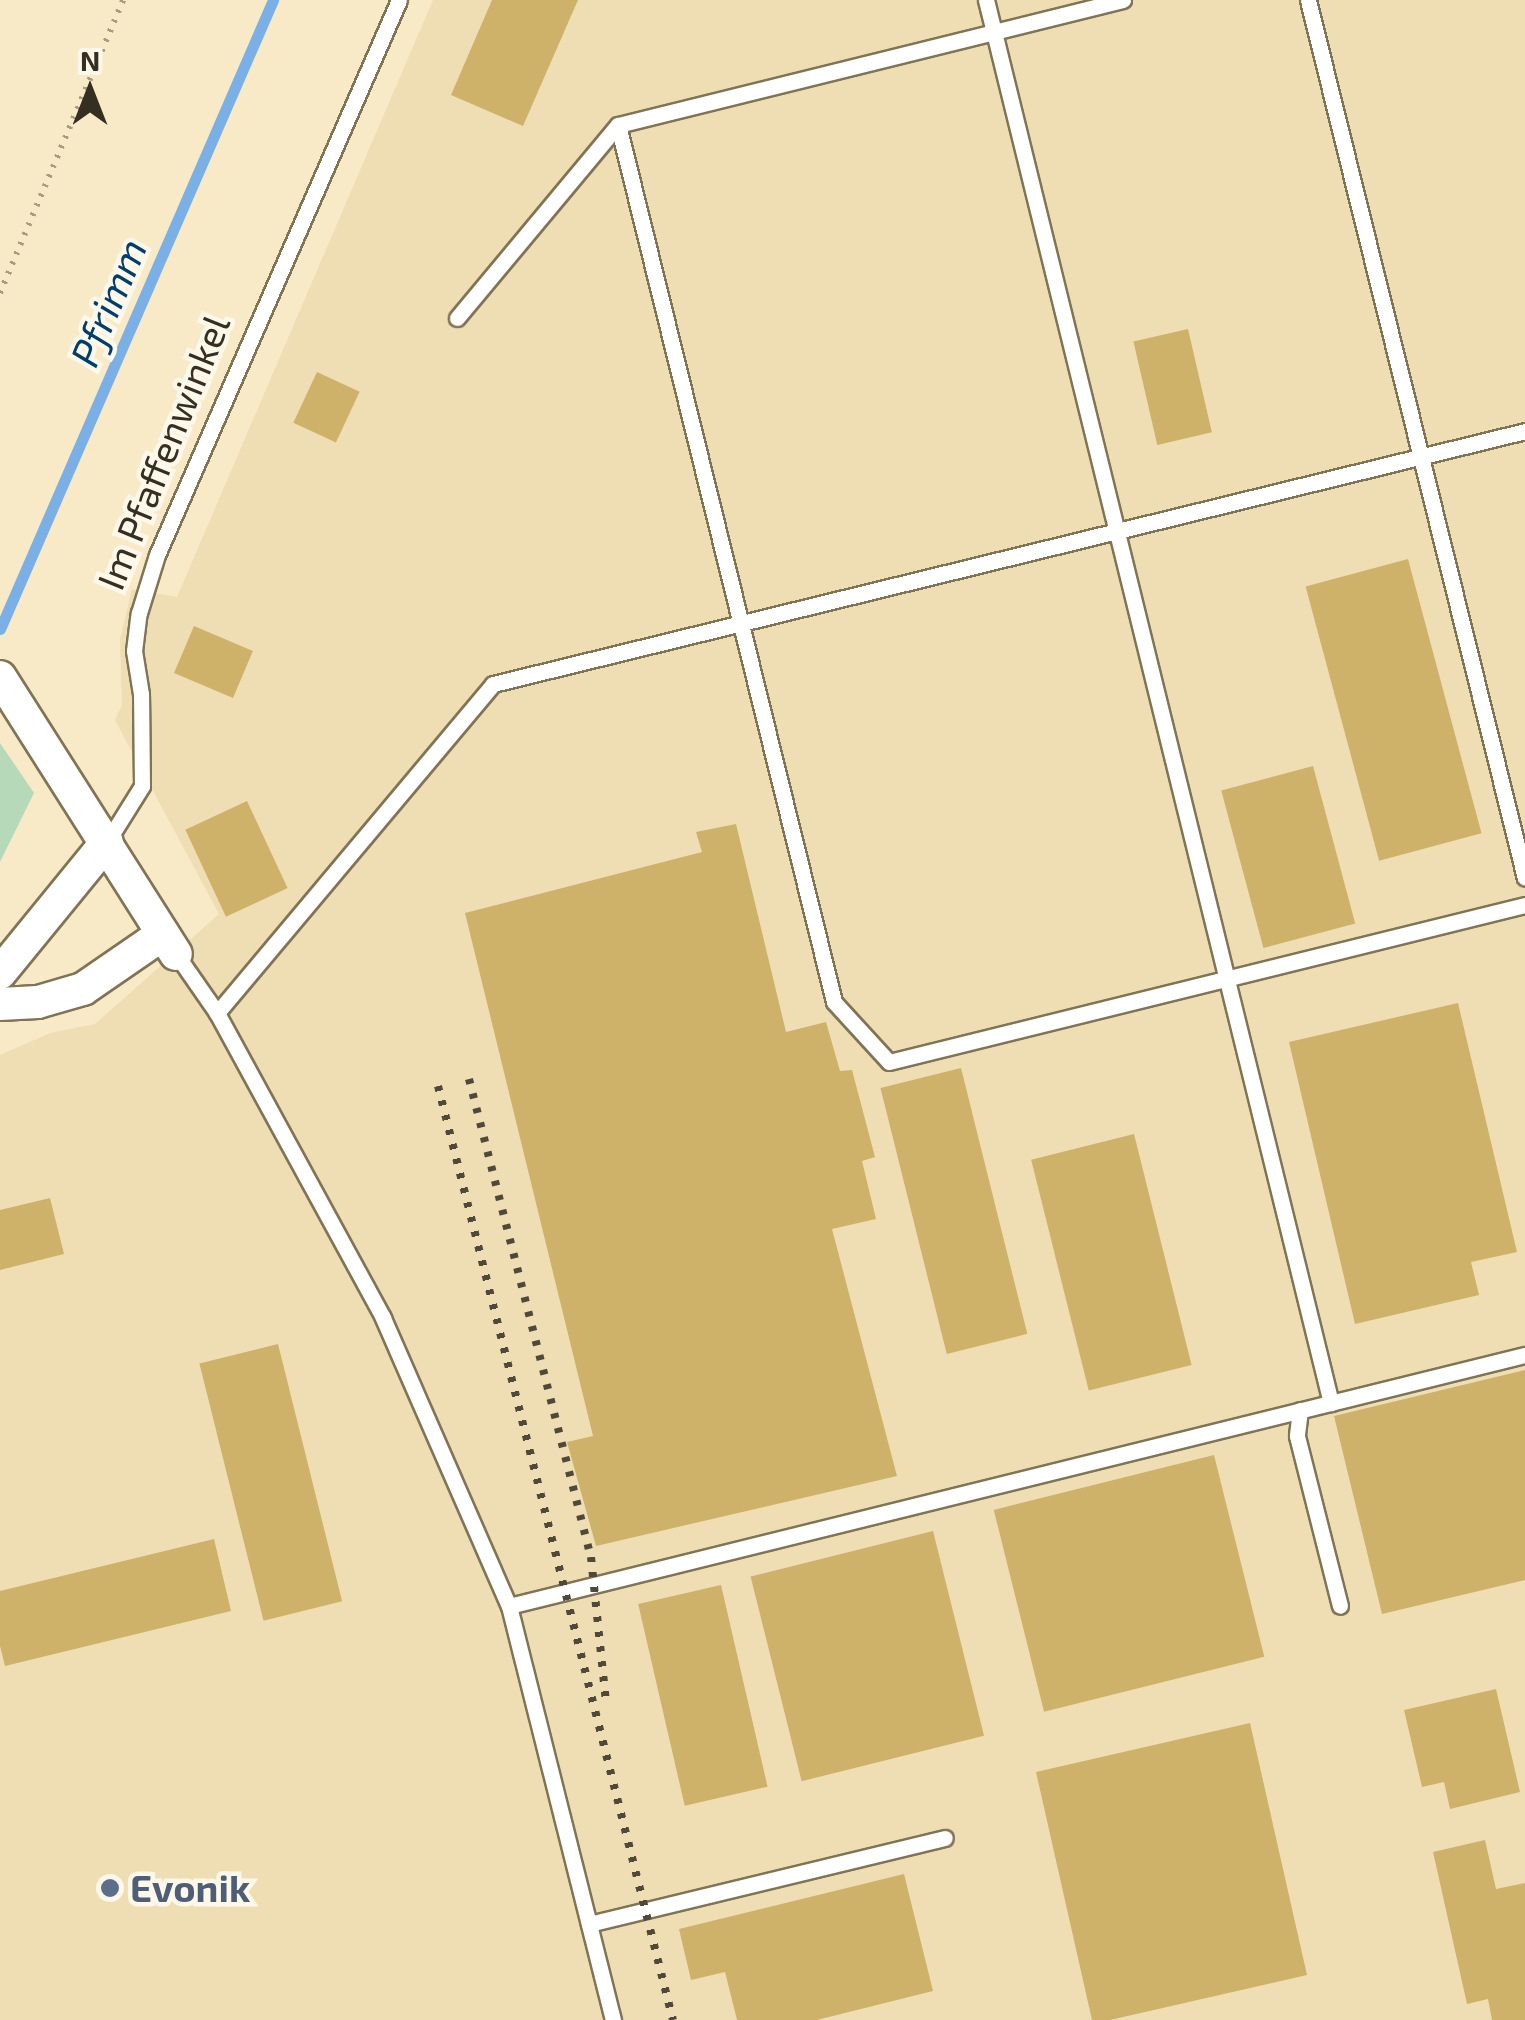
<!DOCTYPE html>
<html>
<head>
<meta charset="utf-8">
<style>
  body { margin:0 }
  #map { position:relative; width:1525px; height:2020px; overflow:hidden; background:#f8eac7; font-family:"Exo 2",sans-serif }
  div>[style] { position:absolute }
  .built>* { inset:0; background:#efdeb4 }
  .green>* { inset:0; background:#b6dab9 }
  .stream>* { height:11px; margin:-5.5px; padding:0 5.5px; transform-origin:5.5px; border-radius:5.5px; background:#7ab0e6 }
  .building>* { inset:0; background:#ceb26a; transform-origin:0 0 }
  .path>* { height:6px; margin-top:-3px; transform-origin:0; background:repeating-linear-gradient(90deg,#a69c82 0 2.5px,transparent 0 10.5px) }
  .roads { filter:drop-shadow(2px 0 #817455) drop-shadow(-2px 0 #817455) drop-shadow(0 2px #817455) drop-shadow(0 -2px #817455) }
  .lane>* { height:15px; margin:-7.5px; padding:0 7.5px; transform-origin:7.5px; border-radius:7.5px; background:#fff }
  .street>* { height:32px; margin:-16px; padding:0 16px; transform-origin:16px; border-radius:16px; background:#fff }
  .rail>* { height:8px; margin-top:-4px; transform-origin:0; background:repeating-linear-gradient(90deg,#504939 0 5px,transparent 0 15px) }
  .dots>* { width:28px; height:28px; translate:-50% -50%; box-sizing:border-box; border:5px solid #fef8ea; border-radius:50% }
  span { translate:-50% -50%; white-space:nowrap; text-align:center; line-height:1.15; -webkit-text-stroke:9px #fef8ea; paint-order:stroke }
  .street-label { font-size:38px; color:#352f22 }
  .service-label { font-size:38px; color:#4e5e75; font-weight:700 }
  .left { translate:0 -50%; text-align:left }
  .water-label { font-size:40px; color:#003e6f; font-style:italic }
  .north { position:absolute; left:40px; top:40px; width:100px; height:100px; -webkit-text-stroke:8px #fef8ea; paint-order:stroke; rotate:0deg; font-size:28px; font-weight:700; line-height:40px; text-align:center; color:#352f22 }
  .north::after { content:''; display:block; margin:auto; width:35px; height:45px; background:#352f22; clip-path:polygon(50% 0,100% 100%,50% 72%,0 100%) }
</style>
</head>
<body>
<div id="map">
  <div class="built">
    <div style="clip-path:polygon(433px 0,1525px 0,1525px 2020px,0 2020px,0 1055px,50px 1033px,95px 1024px,219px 914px,115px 720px,122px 705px,120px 639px,132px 589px,177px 597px)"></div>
  </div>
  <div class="green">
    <div style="clip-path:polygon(0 743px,34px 793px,0 862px)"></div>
  </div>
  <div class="stream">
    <div style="left:0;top:629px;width:686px;rotate:-66.54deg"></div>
  </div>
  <div class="building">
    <div style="clip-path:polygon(492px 0,578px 0,523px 126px,451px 95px)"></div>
    <div style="left:1188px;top:329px;width:106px;height:56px;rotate:77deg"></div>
    <div style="left:317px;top:372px;width:47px;height:56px;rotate:25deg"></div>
    <div style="left:1408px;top:559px;width:284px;height:106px;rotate:75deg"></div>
    <div style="left:194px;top:626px;width:64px;height:51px;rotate:23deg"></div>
    <div style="left:1313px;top:766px;width:163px;height:95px;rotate:75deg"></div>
    <div style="left:247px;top:801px;width:96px;height:68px;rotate:65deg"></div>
    <div style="clip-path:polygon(736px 824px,786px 1032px,826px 1022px,840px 1071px,852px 1070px,875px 1157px,862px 1161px,876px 1219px,832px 1229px,897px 1476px,596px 1546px,567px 1442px,593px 1436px,465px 913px,702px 852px,696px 832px)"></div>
    <div style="clip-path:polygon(1458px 1003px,1517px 1252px,1471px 1262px,1479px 1295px,1355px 1324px,1289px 1042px)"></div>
    <div style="left:961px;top:1068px;width:274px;height:83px;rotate:76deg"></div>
    <div style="left:1134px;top:1134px;width:238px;height:106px;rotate:76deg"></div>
    <div style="clip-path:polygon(50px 1198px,64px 1254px,0 1270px,0 1210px)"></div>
    <div style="left:278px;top:1344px;width:265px;height:81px;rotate:76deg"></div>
    <div style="clip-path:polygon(1525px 1370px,1525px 1580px,1382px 1614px,1334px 1416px)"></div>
    <div style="left:1214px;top:1455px;width:208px;height:227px;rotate:76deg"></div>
    <div style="left:933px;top:1531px;width:211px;height:188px;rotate:76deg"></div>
    <div style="clip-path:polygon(214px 1539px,231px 1611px,5px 1666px,0 1646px,0 1591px)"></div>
    <div style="left:721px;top:1585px;width:207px;height:85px;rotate:77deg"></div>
    <div style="clip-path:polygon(1496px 1689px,1520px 1792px,1450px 1809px,1444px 1782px,1422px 1787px,1404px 1710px)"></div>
    <div style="clip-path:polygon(1250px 1723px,1307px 1975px,1110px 2020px,1092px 2020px,1036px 1772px)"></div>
    <div style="clip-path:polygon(1485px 1840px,1496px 1889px,1525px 1883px,1525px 2020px,1492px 2020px,1488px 1999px,1467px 2004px,1433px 1852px)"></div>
    <div style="clip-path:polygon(904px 1874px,933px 1991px,817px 2020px,737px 2020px,725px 1972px,691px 1980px,679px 1929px)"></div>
  </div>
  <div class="path">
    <div style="left:0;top:293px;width:318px;rotate:-67.2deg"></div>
  </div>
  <div class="roads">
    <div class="lane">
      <div style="left:986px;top:0;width:33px;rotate:76deg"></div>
      <div style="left:994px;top:32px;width:387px;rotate:166.1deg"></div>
      <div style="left:618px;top:125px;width:903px;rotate:76.16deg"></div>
      <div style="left:834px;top:1002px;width:81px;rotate:47.5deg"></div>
      <div style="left:889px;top:1062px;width:655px;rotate:-13.87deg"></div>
      <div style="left:1123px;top:0;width:133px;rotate:166.1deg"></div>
      <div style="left:994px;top:32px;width:1412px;rotate:76.19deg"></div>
      <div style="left:1308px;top:0;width:904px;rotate:76.12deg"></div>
      <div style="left:457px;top:318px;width:251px;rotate:-50.2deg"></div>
      <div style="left:107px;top:842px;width:66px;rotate:-58deg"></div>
      <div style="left:142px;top:786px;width:92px;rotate:-90.6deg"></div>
      <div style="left:141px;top:694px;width:44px;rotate:-99.2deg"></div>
      <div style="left:134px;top:651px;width:38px;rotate:-83deg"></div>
      <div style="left:139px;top:613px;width:61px;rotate:-72.8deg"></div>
      <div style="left:157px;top:555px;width:605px;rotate:-66.44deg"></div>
      <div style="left:176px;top:954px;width:72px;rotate:55.2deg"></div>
      <div style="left:217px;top:1013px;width:347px;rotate:61.4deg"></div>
      <div style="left:383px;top:1318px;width:314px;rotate:66.4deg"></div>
      <div style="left:509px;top:1606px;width:427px;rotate:75.9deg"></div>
      <div style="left:217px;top:1013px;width:429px;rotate:-50deg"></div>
      <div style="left:493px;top:684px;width:1063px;rotate:-13.77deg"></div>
      <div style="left:1300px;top:1410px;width:26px;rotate:97deg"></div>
      <div style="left:1297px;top:1436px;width:175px;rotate:75.8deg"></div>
      <div style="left:509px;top:1606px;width:1047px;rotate:-13.88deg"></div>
      <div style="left:589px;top:1924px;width:366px;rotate:-13.6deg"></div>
    </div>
    <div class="street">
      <div style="left:0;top:677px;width:328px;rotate:57.6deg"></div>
      <div style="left:0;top:973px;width:169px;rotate:-50.8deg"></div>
      <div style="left:0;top:1004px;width:38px;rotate:-3deg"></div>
      <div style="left:38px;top:1002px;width:47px;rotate:-16.1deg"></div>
      <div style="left:83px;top:989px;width:97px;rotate:-34.5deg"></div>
    </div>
  </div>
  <div class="rail">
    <div style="left:469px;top:1079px;width:493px;rotate:75.7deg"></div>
    <div style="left:591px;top:1557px;width:147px;rotate:84.1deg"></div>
    <div style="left:438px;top:1086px;width:963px;rotate:75.88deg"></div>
  </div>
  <div class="dots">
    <div style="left:110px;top:1888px;background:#5c6f8a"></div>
  </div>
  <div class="street-label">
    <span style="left:163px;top:452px;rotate:-68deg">Im Pfaffenwinkel</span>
  </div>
  <div class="service-label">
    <span class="left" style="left:130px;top:1888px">Evonik</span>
  </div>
  <div class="water-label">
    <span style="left:107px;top:302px;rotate:-67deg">Pfrimm</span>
  </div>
  <div class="north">N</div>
</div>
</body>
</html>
